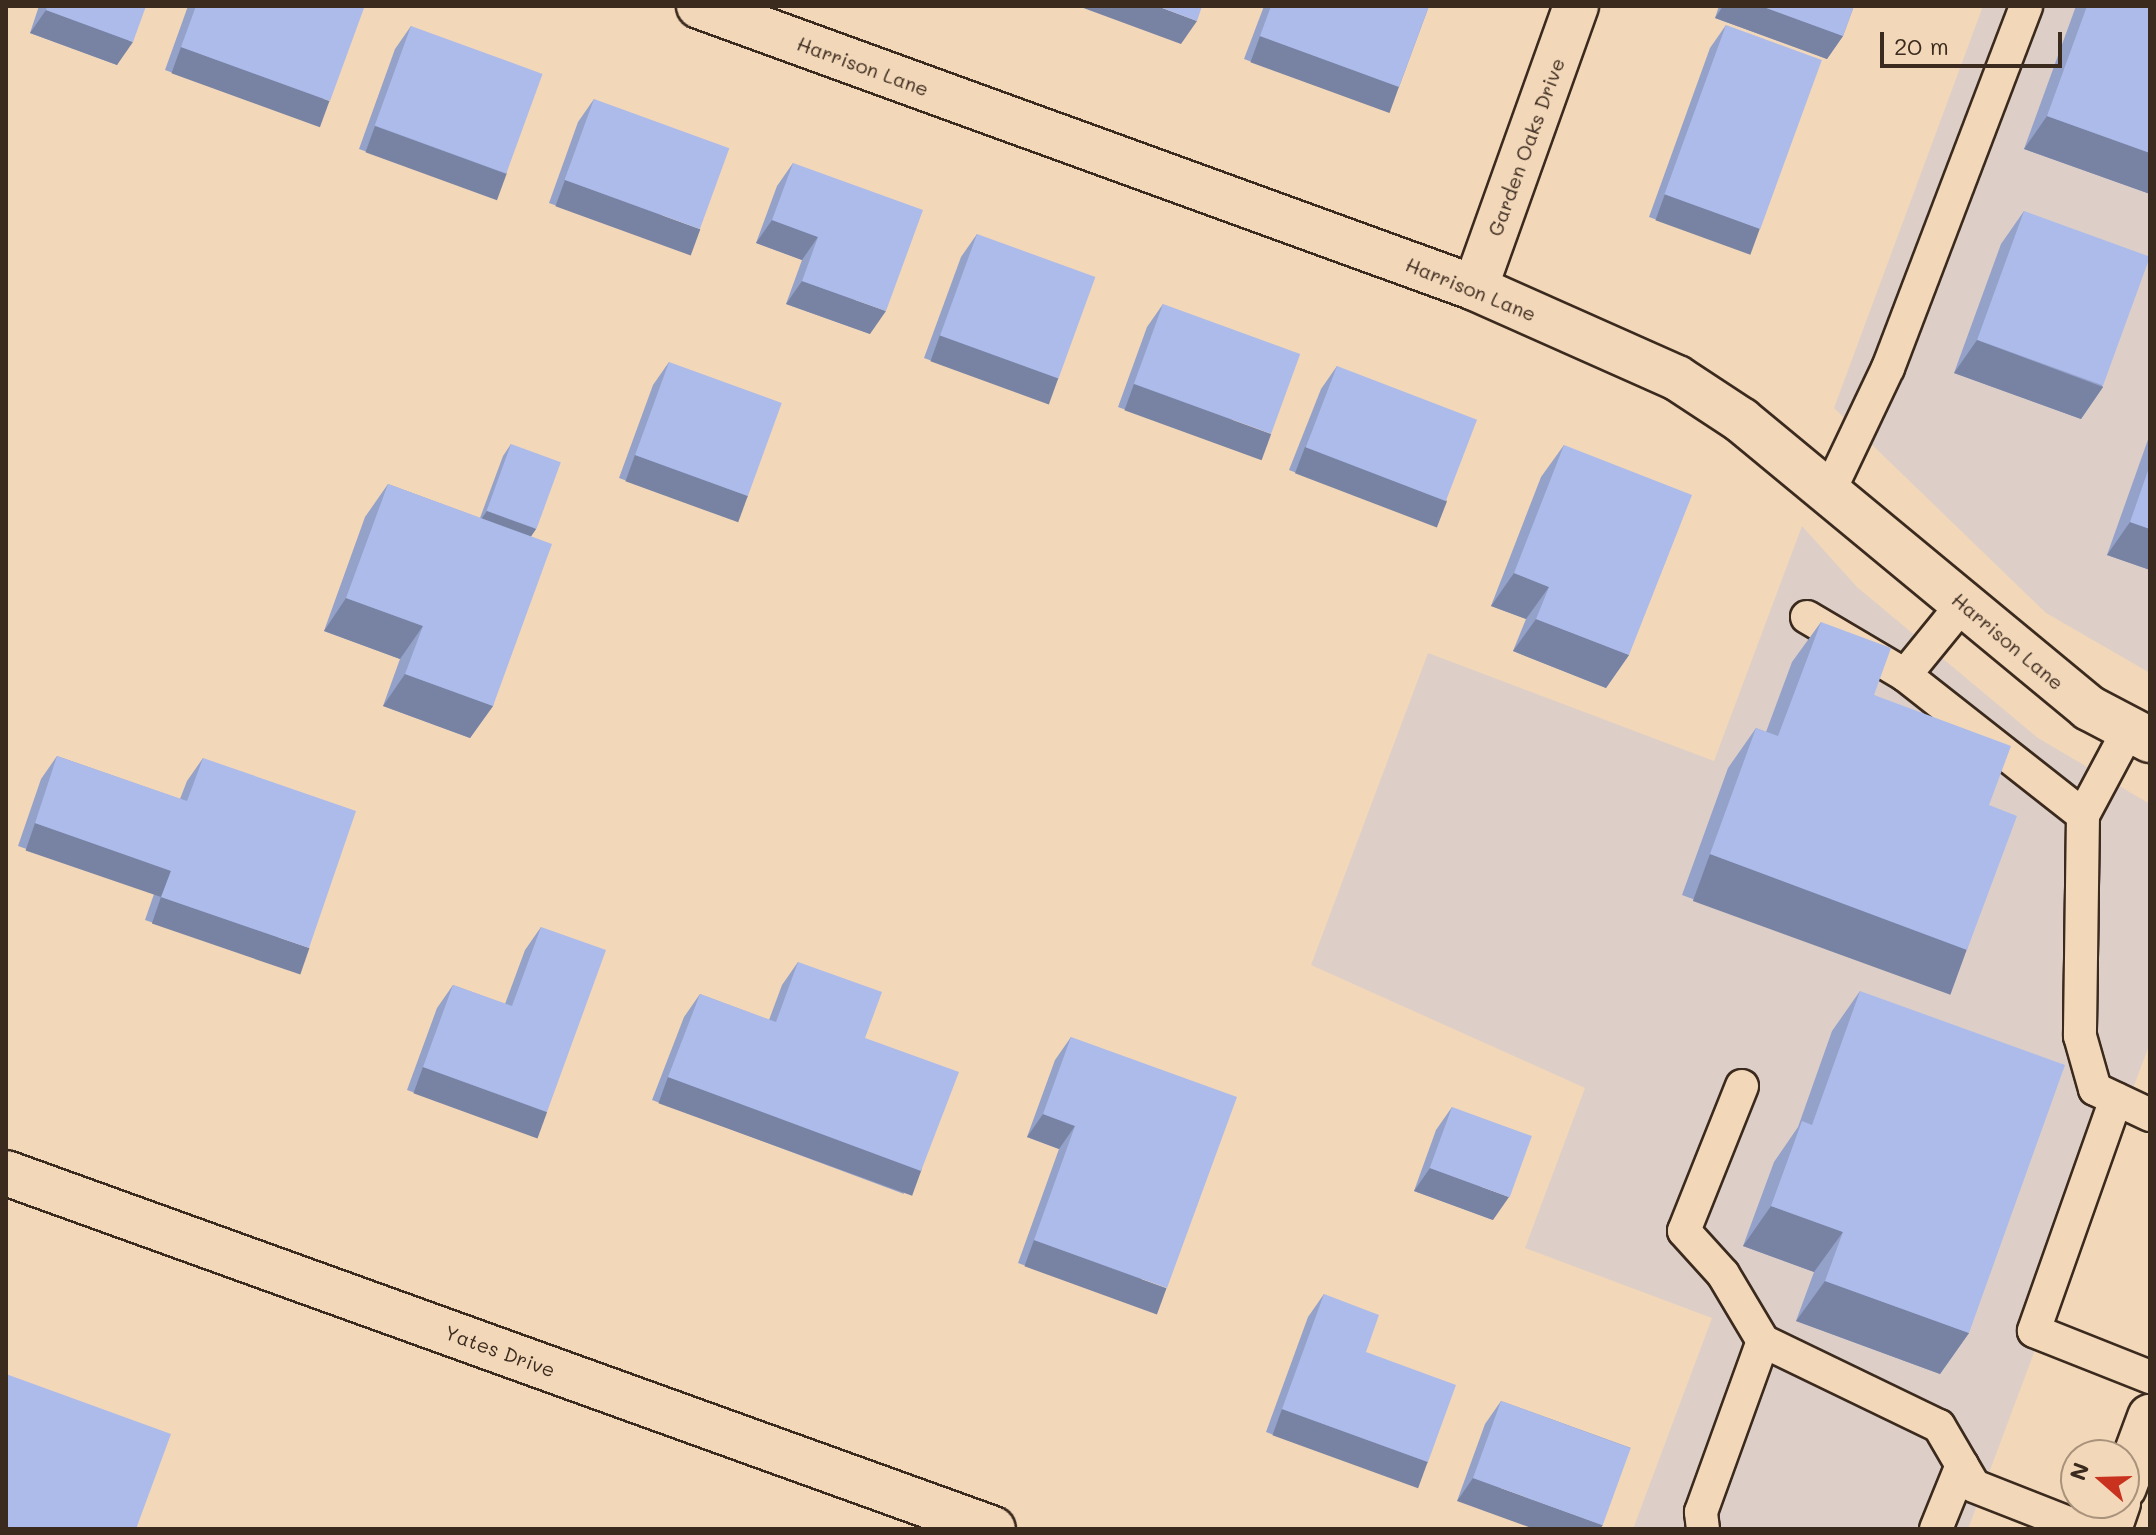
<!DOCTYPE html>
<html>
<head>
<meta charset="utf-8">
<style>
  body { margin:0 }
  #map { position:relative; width:2156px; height:1535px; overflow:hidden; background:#f2d7b9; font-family:Mali,sans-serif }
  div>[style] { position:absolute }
  .built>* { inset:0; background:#ddcfc8 }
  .roads { filter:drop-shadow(2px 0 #3b2a1e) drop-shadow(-2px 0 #3b2a1e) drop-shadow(0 2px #3b2a1e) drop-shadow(0 -2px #3b2a1e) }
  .lane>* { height:32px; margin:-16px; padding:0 16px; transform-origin:16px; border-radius:16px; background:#f2d7b9 }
  .street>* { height:44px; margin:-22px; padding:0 22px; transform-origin:22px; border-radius:22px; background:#f2d7b9 }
  .secondary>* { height:44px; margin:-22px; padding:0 22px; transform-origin:22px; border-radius:22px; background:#f2d7b9 }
  .wall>* { inset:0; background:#94a1c9 }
  .shaded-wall>* { inset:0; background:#7883a4; transform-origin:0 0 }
  .building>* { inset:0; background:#acbbea; transform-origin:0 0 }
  span { translate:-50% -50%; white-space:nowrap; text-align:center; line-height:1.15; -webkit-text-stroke:7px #f2d7b9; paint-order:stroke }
  .street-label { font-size:20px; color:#3b2a1e }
  .frame { position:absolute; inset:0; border:8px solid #3b2a1e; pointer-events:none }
  .north { position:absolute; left:2060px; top:1439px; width:80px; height:80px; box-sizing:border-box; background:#f2d7b9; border:2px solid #a9927b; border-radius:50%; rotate:290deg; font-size:22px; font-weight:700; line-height:32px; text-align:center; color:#3b2a1e }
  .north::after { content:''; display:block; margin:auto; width:28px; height:36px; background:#c8321e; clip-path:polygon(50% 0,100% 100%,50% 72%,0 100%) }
  .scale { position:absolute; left:1880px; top:32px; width:182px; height:36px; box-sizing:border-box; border:4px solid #3b2a1e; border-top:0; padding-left:10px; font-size:24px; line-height:28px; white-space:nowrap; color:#3b2a1e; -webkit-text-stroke:6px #f2d7b9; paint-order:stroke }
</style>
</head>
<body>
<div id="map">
  <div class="built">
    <div style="clip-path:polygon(1983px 6px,2150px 6px,2150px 673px,2046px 613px,1834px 408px)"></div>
    <div style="clip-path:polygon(1802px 526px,1857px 587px,2038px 738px,2150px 804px,2150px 1043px,1968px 1529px,1633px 1529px,1712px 1318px,1525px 1248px,1585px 1088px,1311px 965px,1428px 653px,1714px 761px)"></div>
  </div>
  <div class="roads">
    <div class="lane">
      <div style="left:1829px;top:492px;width:137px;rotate:-64.6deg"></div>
      <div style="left:1888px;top:368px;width:387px;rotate:-69.1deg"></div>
      <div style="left:1807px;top:617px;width:114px;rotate:30.6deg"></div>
      <div style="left:1905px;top:675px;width:92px;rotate:-50.8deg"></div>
      <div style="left:1905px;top:675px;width:226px;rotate:38.2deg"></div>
      <div style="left:2129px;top:729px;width:98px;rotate:118.1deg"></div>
      <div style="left:2083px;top:815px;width:221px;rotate:90.8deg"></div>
      <div style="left:2080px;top:1036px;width:55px;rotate:74.2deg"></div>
      <div style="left:2095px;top:1089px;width:61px;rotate:25.3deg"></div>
      <div style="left:1742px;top:1086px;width:156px;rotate:111.8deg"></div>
      <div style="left:1684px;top:1231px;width:58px;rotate:47.8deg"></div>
      <div style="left:1723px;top:1274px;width:78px;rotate:59.2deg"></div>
      <div style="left:2116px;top:1099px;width:246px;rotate:109.5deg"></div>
      <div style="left:2034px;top:1331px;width:125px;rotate:21.6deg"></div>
      <div style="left:1703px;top:1529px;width:17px;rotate:-97deg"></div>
      <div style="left:1701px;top:1512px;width:182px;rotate:-70.1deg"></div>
      <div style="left:1763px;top:1341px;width:195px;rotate:25.8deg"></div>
      <div style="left:1939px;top:1426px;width:69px;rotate:59.7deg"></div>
      <div style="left:1974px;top:1486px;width:118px;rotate:21.4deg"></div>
      <div style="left:1936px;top:1529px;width:69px;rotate:-67.9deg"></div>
    </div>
    <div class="street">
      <div style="left:699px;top:6px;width:826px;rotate:19.97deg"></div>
      <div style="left:1475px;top:288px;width:221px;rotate:24deg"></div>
      <div style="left:1677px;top:378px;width:77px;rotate:33.3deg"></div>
      <div style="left:1741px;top:420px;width:452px;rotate:39.6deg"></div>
      <div style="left:2089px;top:708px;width:69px;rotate:27.7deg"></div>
      <div style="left:1475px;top:288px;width:300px;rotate:-70.3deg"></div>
      <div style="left:6px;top:1173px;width:1049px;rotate:19.83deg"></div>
    </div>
    <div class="secondary">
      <div style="left:2124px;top:1487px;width:75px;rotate:-69.6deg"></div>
      <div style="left:2109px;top:1529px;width:28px;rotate:-71deg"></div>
    </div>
  </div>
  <div class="wall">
    <div style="clip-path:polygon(39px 6px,146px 6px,117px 65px,30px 33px)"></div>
    <div style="clip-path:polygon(188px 6px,358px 6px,314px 124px,165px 70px)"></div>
    <div style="clip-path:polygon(1264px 6px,1429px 6px,1399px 87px,1383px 110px,1244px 59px)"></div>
    <div style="clip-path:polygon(1719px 6px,1854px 6px,1843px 36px,1827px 59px,1715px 18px)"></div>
    <div style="clip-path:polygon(2076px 6px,2150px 6px,2150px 194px,2024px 149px)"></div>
    <div style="clip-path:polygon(1726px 25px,1744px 251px,1649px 217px,1710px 48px)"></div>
    <div style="clip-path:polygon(411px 26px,507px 173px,491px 196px,359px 149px,395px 49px)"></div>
    <div style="clip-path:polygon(594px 99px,684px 252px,549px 203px,578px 122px)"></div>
    <div style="clip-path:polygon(793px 163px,870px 334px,786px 304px,802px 260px,756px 243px,777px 186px)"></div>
    <div style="clip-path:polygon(2024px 211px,2103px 387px,2081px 419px,1954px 373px,2001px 244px)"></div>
    <div style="clip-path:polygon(977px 234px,1058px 378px,1042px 401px,924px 358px,961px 257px)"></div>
    <div style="clip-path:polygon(1163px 304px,1255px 457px,1118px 407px,1147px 327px)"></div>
    <div style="clip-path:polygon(669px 362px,748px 496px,731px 519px,619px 478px,653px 385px)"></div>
    <div style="clip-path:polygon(1337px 366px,1447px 501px,1431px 524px,1289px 470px,1321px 389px)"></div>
    <div style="clip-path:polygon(2150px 434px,2150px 570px,2107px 555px)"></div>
    <div style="clip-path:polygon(511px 444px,536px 529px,531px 536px,493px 706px,470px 738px,383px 706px,400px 659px,324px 631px,365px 517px,388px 484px,480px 518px,503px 456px)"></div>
    <div style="clip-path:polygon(1564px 445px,1629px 655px,1606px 688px,1513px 651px,1526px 619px,1491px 606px,1541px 477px)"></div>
    <div style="clip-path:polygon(1821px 622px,1874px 695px,1989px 805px,1939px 990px,1682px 895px,1728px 768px,1756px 728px,1766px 732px,1792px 662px)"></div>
    <div style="clip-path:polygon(57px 756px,180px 799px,187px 781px,203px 758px,293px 971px,145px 920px,154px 894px,18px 846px,41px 779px)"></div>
    <div style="clip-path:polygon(541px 927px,547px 1112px,531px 1135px,407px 1090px,437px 1008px,453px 985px,505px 1004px,525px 950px)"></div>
    <div style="clip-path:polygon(798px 962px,865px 1038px,904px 1194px,652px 1100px,684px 1017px,700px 994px,769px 1020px,782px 985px)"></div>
    <div style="clip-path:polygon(1860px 991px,1969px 1333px,1940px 1374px,1796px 1321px,1814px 1272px,1743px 1246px,1774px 1162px,1798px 1127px,1832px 1031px)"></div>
    <div style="clip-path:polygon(1071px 1037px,1151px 1311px,1018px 1263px,1059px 1149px,1027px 1137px,1055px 1060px)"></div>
    <div style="clip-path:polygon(1452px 1107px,1493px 1220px,1414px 1191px,1436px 1130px)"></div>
    <div style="clip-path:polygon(1324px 1294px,1428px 1462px,1412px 1485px,1266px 1432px,1308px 1317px)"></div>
    <div style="clip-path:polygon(1501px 1401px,1631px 1448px,1457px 1501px,1485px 1424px)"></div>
  </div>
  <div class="shaded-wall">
    <div style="clip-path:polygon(1078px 6px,1157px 6px,1197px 21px,1181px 44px)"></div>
    <div style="clip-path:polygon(1723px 6px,1761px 6px,1843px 36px,1827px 59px,1715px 18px)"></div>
    <div style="clip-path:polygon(46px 10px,133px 42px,117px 65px,30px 33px)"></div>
    <div style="left:1260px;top:36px;width:148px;height:28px;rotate:20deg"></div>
    <div style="left:181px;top:47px;width:158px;height:28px;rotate:20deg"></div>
    <div style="clip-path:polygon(2047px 116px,2150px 153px,2150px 194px,2024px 149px)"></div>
    <div style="left:375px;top:126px;width:140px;height:28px;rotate:20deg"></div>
    <div style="left:565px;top:180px;width:144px;height:28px;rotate:20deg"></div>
    <div style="left:1665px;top:194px;width:101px;height:28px;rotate:20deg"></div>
    <div style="clip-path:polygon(772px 220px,818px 237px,802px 260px,756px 243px)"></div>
    <div style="clip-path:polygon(802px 281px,886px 311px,870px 334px,786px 304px)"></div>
    <div style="left:940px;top:335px;width:126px;height:28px;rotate:20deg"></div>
    <div style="clip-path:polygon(1977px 340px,2103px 387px,2081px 419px,1954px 373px)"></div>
    <div style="left:1134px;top:384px;width:146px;height:28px;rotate:20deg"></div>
    <div style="left:1305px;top:447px;width:152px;height:28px;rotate:21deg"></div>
    <div style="left:635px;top:455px;width:120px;height:28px;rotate:20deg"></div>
    <div style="clip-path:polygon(487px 511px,536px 529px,528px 541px,479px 522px)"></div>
    <div style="clip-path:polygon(2130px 522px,2150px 529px,2150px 570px,2107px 555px)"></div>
    <div style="clip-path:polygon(1514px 573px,1549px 587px,1526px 619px,1491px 606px)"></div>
    <div style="clip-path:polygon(346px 598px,423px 626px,400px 659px,324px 631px)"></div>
    <div style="clip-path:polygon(1536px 619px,1629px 655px,1606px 688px,1513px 651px)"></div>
    <div style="clip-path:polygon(405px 674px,493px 706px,470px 738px,383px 706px)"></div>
    <div style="left:35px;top:823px;width:144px;height:29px;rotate:19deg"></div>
    <div style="left:1710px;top:854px;width:274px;height:50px;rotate:20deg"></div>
    <div style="left:161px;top:897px;width:157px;height:28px;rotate:19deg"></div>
    <div style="left:423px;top:1067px;width:132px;height:28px;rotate:20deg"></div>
    <div style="left:668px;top:1077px;width:270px;height:28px;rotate:20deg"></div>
    <div style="clip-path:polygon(1043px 1114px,1075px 1126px,1059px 1149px,1027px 1137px)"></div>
    <div style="clip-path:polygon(1430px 1168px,1509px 1197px,1493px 1220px,1414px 1191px)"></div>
    <div style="clip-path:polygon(1771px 1206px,1843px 1232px,1814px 1272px,1743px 1246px)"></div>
    <div style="left:1034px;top:1240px;width:141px;height:28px;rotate:20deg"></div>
    <div style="clip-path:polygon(1825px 1281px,1969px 1333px,1940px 1374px,1796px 1321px)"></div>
    <div style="left:1282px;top:1409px;width:155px;height:28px;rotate:20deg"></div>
    <div style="clip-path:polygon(1473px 1478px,1603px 1525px,1600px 1529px,1534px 1529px,1457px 1501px)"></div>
  </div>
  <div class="building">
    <div style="clip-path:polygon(47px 6px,146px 6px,133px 42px,46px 10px)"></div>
    <div style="clip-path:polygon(196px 6px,358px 6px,364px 8px,330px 101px,181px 47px)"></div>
    <div style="clip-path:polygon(1157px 6px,1202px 6px,1197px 21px)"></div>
    <div style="clip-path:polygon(1271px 6px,1429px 6px,1399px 87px,1260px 36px)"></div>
    <div style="clip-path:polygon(1761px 6px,1854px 6px,1843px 36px)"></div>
    <div style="clip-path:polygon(2087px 6px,2150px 6px,2150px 153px,2047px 116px)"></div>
    <div style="left:1726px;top:25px;width:102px;height:180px;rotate:20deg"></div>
    <div style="left:411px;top:26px;width:140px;height:106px;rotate:20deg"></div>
    <div style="left:594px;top:99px;width:144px;height:86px;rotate:20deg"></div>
    <div style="clip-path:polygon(793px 163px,923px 210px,886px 311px,802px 281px,818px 237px,772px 220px)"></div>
    <div style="left:2024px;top:211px;width:134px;height:137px;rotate:20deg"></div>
    <div style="left:977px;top:234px;width:126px;height:108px;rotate:20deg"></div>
    <div style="left:1163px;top:304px;width:146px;height:85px;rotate:20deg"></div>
    <div style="left:669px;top:362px;width:120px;height:99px;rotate:20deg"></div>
    <div style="left:1337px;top:366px;width:150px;height:87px;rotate:21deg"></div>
    <div style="left:511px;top:444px;width:53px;height:71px;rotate:20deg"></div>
    <div style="clip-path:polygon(1564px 445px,1692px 495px,1629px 655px,1536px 619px,1549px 587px,1514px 573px)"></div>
    <div style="clip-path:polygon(2150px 465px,2150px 529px,2130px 522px)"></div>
    <div style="clip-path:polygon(388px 484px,552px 544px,493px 706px,405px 674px,423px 626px,346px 598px)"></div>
    <div style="clip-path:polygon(1821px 622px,1891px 648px,1874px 695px,2011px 746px,1989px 805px,2017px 816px,1967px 950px,1710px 854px,1756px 728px,1778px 736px)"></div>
    <div style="clip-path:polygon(57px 756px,187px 801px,203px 758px,356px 811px,309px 948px,161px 897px,171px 871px,35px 823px)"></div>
    <div style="clip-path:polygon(541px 927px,606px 950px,547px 1112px,423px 1067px,453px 985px,512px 1006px)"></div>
    <div style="clip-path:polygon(798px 962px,882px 992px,865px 1038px,959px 1072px,921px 1171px,668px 1077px,700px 994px,776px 1022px)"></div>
    <div style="clip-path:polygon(1860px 991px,2065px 1065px,1969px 1333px,1825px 1281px,1843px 1232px,1771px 1206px,1802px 1121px,1812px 1125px)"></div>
    <div style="clip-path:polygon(1071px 1037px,1237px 1097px,1167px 1288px,1034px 1240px,1075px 1126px,1043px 1114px)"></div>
    <div style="left:1452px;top:1107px;width:85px;height:65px;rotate:20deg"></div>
    <div style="clip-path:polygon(1324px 1294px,1379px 1315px,1366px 1352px,1456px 1385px,1428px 1462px,1282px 1409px)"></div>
    <div style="clip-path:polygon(6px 1374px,171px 1434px,136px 1529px,6px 1529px)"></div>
    <div style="left:1501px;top:1401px;width:138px;height:82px;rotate:20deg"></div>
  </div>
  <div class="street-label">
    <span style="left:863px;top:66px;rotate:20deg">Harrison Lane</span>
    <span style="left:1526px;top:147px;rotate:-70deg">Garden Oaks Drive</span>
    <span style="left:1471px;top:289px;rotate:22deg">Harrison Lane</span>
    <span style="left:2008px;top:641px;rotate:40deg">Harrison Lane</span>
    <span style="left:500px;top:1351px;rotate:20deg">Yates Drive</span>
  </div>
  <div class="frame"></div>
  <div class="north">N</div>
  <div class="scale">20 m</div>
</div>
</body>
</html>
